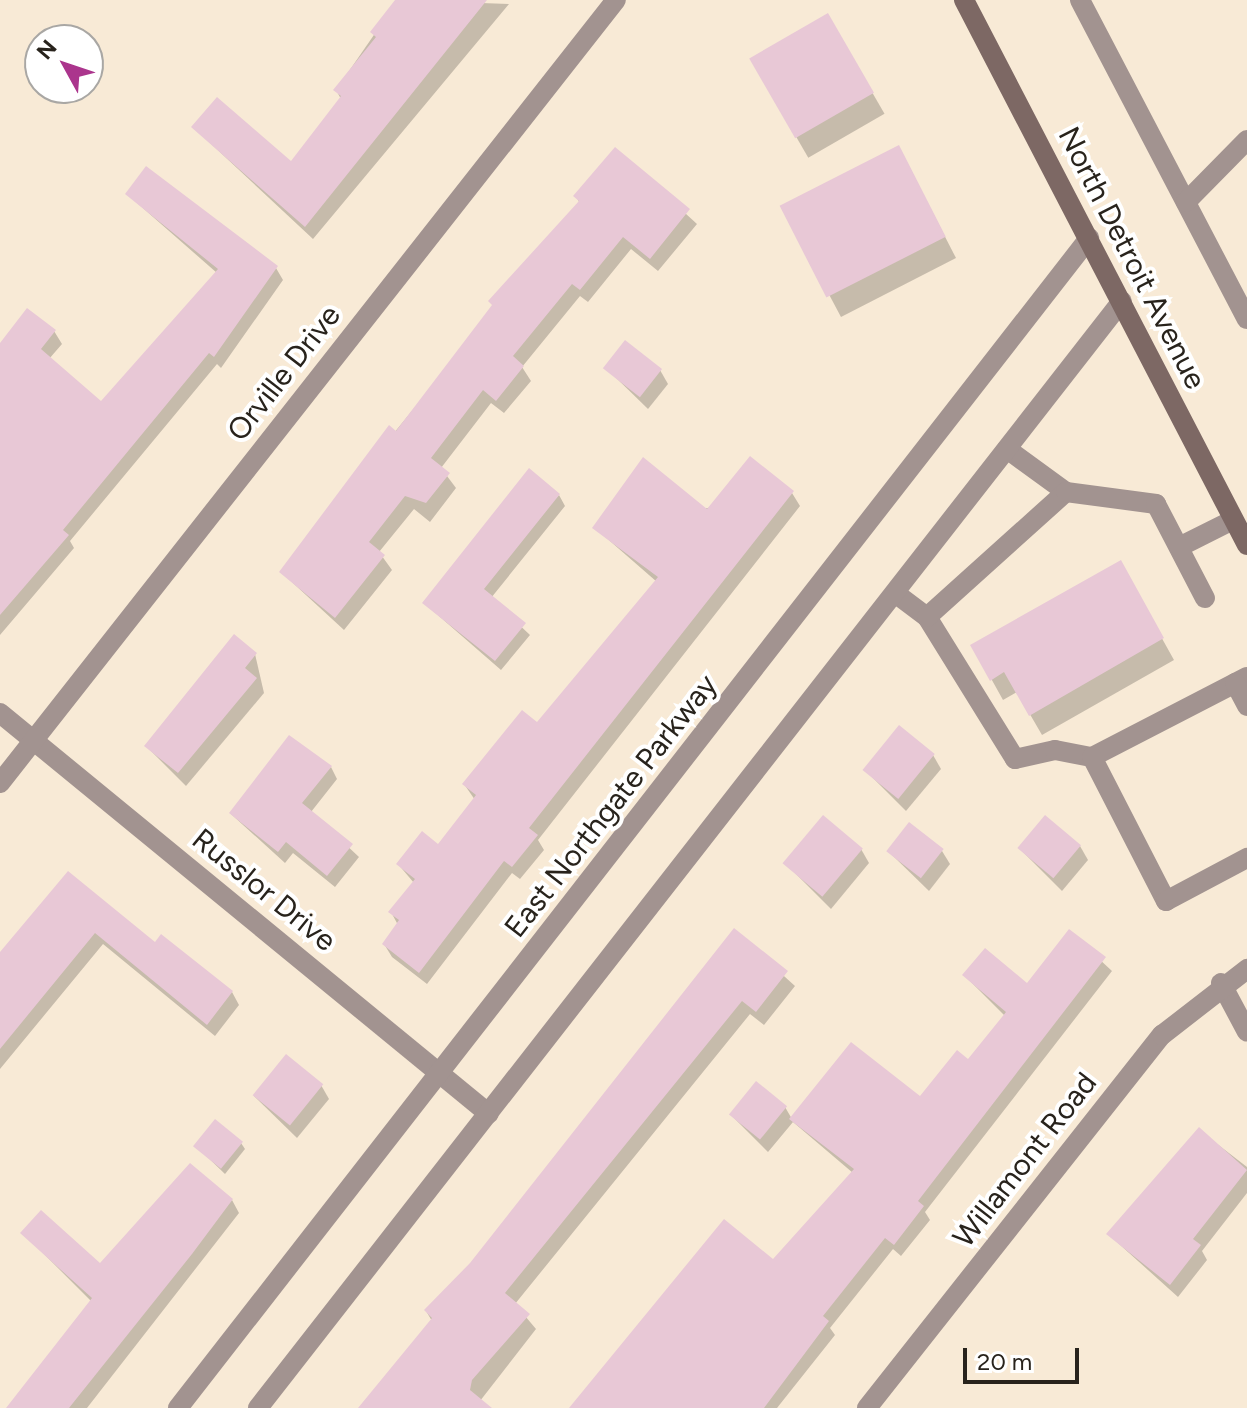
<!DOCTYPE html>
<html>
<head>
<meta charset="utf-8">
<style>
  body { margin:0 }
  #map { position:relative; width:1247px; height:1408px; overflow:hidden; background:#f8ead6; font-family:Figtree,sans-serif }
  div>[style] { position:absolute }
  .shadow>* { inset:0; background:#0003; transform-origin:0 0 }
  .building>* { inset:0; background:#e8c8d6; transform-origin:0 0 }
  .lane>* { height:20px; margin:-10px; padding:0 10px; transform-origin:10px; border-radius:10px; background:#a29390 }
  .street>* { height:20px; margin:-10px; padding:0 10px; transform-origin:10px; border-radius:10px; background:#a29390 }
  .secondary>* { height:20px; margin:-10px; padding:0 10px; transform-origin:10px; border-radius:10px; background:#7d6864 }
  span { translate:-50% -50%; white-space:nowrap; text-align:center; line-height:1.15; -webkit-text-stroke:8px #fff; paint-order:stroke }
  .street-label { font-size:30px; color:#28231c }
  .north { position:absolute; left:24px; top:24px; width:80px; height:80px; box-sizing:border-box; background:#fff; border:2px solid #a9a7a4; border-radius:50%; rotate:310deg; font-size:22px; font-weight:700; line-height:32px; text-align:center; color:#28231c }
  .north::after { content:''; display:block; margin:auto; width:28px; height:36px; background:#ab358d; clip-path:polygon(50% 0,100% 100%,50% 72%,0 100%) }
  .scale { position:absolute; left:963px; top:1348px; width:116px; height:36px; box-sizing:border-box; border:4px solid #28231c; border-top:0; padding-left:10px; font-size:24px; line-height:28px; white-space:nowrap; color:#28231c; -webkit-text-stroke:6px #fff; paint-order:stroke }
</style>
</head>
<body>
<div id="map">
  <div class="shadow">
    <div style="clip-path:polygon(398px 0,509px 4px,313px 239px,193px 127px,291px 164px,341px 99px,336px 90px)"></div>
    <div style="left:828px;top:16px;width:113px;height:88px;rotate:60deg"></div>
    <div style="clip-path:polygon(615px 149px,697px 224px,658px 271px,631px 249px,588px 302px,580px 296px,522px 367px,531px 381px,504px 413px,491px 403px,441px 468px,456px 488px,430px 522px,414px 509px,379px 552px,392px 570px,344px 630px,281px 572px,580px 204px,576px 196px)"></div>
    <div style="clip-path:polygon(909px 167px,956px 258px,841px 317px,782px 206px)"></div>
    <div style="clip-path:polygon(128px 195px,276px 268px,283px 280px,221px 368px,217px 364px,70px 541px,74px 548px,0 635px,0 345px,54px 331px,62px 344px,49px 359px,101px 404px,217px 273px)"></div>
    <div style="clip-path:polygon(606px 368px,660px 370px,668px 384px,648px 409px)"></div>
    <div style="clip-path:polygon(792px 493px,800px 506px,538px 840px,544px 850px,520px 879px,512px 873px,427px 984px,392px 957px,384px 944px,398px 925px,391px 912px,414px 883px,398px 864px,439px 846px,475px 800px,464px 784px,537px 724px,657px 582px,595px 528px)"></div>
    <div style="clip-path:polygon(559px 495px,565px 506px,491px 598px,530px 635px,501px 670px,424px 603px)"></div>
    <div style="clip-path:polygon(1120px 563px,1174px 660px,1042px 735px,1017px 692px,1003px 700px,973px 646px)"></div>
    <div style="clip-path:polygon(255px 654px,264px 693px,186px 786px,146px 746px)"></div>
    <div style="clip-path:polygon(933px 755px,941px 769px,906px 811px,865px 770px)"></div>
    <div style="clip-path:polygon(331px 767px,337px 779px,311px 812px,359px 857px,335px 887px,293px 853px,285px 863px,231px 814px)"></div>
    <div style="clip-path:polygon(1080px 846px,1088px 860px,1062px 891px,1020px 849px)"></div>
    <div style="clip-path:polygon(861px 849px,869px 863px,831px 909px,786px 864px)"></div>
    <div style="clip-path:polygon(888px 851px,942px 851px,950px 864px,929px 891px)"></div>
    <div style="clip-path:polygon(68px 874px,155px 945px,232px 992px,239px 1005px,215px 1036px,103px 944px,0 1069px,0 958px)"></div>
    <div style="clip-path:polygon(734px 931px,795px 986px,764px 1025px,750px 1014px,515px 1304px,536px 1329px,480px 1401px,489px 1408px,363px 1408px,432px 1321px,426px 1311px,472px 1264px)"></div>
    <div style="clip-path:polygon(1070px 932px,1112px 971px,925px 1212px,930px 1220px,901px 1256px,893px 1249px,830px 1328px,835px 1335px,777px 1408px,574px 1408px,773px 1262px,853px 1173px,793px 1122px,768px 1152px,731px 1115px,785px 1107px,792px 1119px,921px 1099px,969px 1062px,1005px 1016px,964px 975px,1027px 986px)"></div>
    <div style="clip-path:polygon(321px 1085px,329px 1099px,297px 1138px,254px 1096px)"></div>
    <div style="clip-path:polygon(1199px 1130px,1247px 1167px,1247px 1193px,1202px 1251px,1207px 1260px,1178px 1297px,1108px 1234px)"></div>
    <div style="clip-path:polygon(241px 1143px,245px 1149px,225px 1174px,196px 1146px)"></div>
    <div style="clip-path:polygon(232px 1200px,239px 1213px,87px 1408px,7px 1408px,92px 1302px,23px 1233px,100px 1266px)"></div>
  </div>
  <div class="building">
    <div style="clip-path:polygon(395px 0,487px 0,305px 227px,191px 127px,217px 97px,291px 161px,341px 96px,333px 90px,376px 37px,370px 32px)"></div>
    <div style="left:828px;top:13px;width:92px;height:91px;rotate:60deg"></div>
    <div style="left:899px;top:145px;width:103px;height:134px;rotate:63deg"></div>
    <div style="clip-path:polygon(615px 147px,690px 209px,650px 259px,623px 237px,580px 290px,572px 284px,513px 356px,524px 366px,496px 401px,483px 390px,431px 458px,450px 473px,426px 503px,405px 496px,369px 542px,385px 555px,335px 618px,279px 572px,389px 425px,396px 431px,492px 305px,488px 301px,579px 201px,573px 196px)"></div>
    <div style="clip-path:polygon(146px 166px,278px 266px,214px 357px,209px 353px,63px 530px,69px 535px,0 615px,0 343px,27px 308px,56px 330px,41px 349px,101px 401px,218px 269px,125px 194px)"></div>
    <div style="left:625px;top:340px;width:47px;height:36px;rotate:38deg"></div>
    <div style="clip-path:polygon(750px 456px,794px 491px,529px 828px,538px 835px,512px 867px,504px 861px,419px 973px,382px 944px,399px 920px,388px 912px,415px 879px,396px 864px,422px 831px,438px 844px,476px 795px,462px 784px,522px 710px,537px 722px,658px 577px,592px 528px,643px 457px,707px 509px)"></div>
    <div style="clip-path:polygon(529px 468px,560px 494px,484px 589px,526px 623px,495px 661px,422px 603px)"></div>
    <div style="clip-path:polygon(1121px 560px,1164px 638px,1029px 716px,1004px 672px,990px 681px,970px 645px)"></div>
    <div style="clip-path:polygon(234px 634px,257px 653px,245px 668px,257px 678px,178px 773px,144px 746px)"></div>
    <div style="left:899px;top:725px;width:46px;height:58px;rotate:39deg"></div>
    <div style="clip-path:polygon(289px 735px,332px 766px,302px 803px,353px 844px,327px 876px,286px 842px,278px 852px,229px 813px)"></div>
    <div style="left:823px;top:815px;width:52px;height:63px;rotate:40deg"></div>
    <div style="left:1045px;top:815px;width:47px;height:43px;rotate:40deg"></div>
    <div style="left:909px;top:822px;width:44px;height:37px;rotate:38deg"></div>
    <div style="clip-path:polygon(68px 871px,155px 942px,161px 934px,233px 991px,207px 1025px,95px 933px,0 1049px,0 952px)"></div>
    <div style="clip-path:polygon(734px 928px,788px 971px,756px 1012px,742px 1001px,505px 1293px,530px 1314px,472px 1380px,470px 1390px,492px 1408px,358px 1408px,432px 1318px,424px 1310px,470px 1263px)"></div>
    <div style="clip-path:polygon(1069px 929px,1106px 957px,918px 1201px,924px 1206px,894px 1245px,885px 1238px,823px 1316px,829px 1321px,764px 1408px,569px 1408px,724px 1219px,773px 1259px,854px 1169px,789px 1119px,851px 1042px,920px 1096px,957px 1050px,968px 1059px,1006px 1012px,962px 975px,985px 948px,1027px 983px)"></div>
    <div style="left:286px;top:1054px;width:48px;height:53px;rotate:39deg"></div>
    <div style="left:756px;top:1081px;width:40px;height:43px;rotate:39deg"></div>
    <div style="left:215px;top:1119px;width:36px;height:35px;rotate:39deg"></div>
    <div style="clip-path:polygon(1199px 1127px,1247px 1170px,1193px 1239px,1201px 1245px,1170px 1285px,1106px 1234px)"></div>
    <div style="clip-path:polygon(190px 1163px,233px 1199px,192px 1254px,69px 1408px,6px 1408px,92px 1298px,20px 1233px,41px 1210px,100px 1263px)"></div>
  </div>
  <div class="lane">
    <div style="left:1080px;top:0;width:360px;rotate:62.4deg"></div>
    <div style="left:1186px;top:202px;width:87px;rotate:-45.5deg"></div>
    <div style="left:1007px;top:449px;width:73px;rotate:36.1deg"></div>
    <div style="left:1179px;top:547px;width:60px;rotate:-26.6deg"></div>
    <div style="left:895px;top:593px;width:40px;rotate:37deg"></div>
    <div style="left:927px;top:617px;width:167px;rotate:58.2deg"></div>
    <div style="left:1015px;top:759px;width:41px;rotate:-12.7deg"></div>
    <div style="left:1055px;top:750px;width:38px;rotate:11deg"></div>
    <div style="left:927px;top:617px;width:187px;rotate:-42deg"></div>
    <div style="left:1066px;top:492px;width:91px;rotate:7.6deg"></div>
    <div style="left:1156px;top:504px;width:106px;rotate:62.5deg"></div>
    <div style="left:1247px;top:677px;width:174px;rotate:152.7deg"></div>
    <div style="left:1092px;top:757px;width:162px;rotate:62.8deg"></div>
    <div style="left:1166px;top:901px;width:92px;rotate:-28deg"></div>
    <div style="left:1235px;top:683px;width:26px;rotate:62deg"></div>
    <div style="left:1221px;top:983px;width:55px;rotate:62deg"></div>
  </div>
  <div class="street">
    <div style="left:0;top:713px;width:632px;rotate:39.35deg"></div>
    <div style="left:0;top:783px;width:996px;rotate:-51.81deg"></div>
    <div style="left:178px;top:1408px;width:1483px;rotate:-52.09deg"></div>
    <div style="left:258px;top:1408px;width:1404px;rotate:-52.03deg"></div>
    <div style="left:867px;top:1408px;width:476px;rotate:-51.7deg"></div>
    <div style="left:1162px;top:1035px;width:108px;rotate:-37.8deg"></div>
  </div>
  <div class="secondary">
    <div style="left:964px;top:0;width:614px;rotate:62.56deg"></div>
  </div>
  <div class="street-label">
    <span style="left:1132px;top:258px;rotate:63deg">North Detroit Avenue</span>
    <span style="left:284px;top:373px;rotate:-52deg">Orville Drive</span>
    <span style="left:611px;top:806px;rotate:-52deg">East Northgate Parkway</span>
    <span style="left:264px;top:890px;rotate:39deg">Russlor Drive</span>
    <span style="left:1025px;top:1160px;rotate:-52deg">Willamont Road</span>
  </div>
  <div class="north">N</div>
  <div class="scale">20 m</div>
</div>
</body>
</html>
